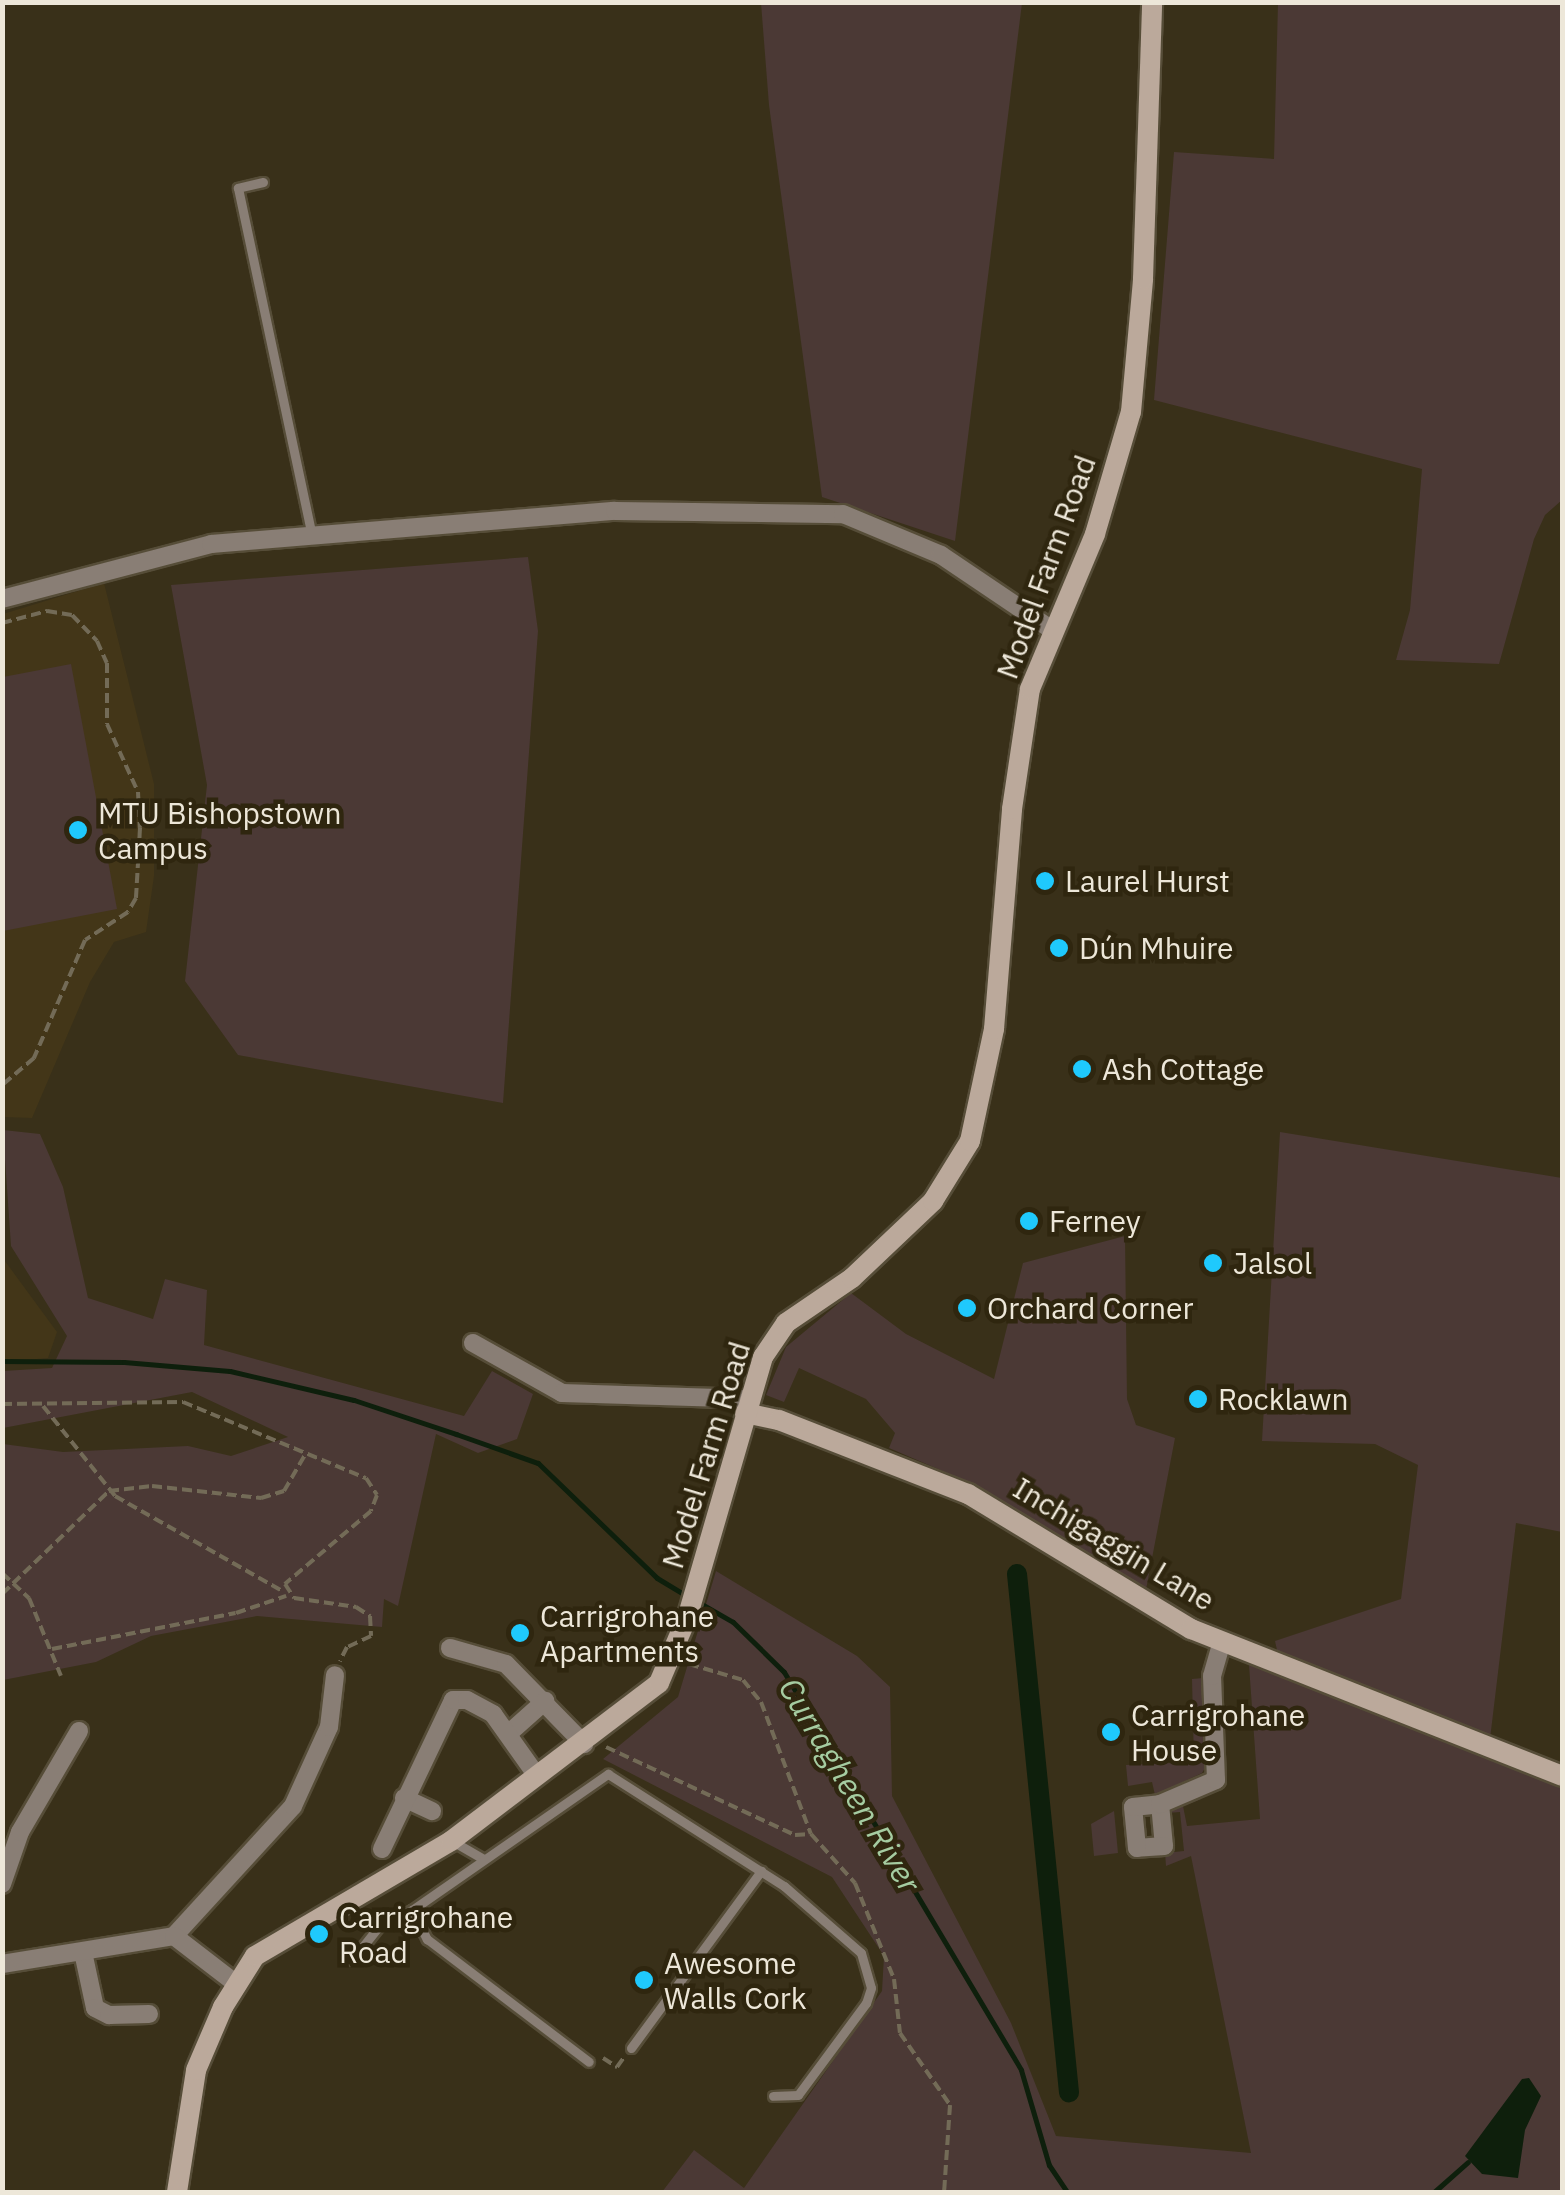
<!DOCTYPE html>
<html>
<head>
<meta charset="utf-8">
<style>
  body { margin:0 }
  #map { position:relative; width:1565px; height:2195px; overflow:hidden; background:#393019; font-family:"IBM Plex Sans",sans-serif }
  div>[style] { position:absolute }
  .built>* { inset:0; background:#433618 }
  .green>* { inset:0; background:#4b3935 }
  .water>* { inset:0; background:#0e1f0c }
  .stream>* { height:5px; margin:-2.5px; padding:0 2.5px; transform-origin:2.5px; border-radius:2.5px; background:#0e1f0c }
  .canal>* { height:20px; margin:-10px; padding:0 10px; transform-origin:10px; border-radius:10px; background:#0e1f0c }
  .path>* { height:4px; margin-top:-2px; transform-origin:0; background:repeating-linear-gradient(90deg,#736b57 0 10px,transparent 0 15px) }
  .roads { filter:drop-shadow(2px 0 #564d38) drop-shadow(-2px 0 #564d38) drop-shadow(0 2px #564d38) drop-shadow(0 -2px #564d38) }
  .lane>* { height:9px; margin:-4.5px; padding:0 4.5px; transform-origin:4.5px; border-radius:4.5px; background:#897e75 }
  .street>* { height:18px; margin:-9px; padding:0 9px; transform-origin:9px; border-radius:9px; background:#897e75 }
  .secondary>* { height:20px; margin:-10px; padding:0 10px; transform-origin:10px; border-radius:10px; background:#bba99b }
  .dots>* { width:28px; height:28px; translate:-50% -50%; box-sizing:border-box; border:5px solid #2f260f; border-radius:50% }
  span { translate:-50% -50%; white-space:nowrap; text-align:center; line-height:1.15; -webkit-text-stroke:9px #2f260f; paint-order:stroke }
  .street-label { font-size:30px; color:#ede7d9 }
  .poi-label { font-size:30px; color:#ede7d9 }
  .left { translate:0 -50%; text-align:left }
  .water-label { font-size:32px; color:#a5cca1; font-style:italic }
  .frame { position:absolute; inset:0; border:5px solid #ede7d9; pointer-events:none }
</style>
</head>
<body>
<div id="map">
  <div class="built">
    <div style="clip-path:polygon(104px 583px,154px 784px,154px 876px,146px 932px,114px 942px,90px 982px,32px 1118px,3px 1117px,3px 614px)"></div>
    <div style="clip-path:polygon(2px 1257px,57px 1332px,48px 1358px,3px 1362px)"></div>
  </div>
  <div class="green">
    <div style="clip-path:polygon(761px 3px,1022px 3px,955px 541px,822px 497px,769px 105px)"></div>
    <div style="clip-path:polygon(1278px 3px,1562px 3px,1562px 500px,1545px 515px,1534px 539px,1499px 664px,1396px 660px,1410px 610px,1422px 469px,1154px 400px,1174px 152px,1274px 159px)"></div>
    <div style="clip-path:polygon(528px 557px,538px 631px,503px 1103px,238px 1055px,185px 981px,207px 785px,171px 585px)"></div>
    <div style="clip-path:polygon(71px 664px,117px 909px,3px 931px,3px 677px)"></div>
    <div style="clip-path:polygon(3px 1130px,40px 1134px,63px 1187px,88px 1298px,153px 1319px,165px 1279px,207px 1290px,204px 1345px,464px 1416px,492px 1371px,533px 1394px,517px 1439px,478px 1453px,436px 1434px,398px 1606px,384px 1599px,382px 1627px,257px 1616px,151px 1636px,96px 1662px,3px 1680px,3px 1444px,63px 1452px,188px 1446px,231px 1456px,288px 1437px,192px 1392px,3px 1428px,3px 1371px,52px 1368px,67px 1336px,11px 1246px)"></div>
    <div style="clip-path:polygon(1280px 1132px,1562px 1178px,1562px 1532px,1516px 1523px,1490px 1739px,1279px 1659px,1275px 1641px,1401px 1599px,1418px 1465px,1375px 1444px,1262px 1441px)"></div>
    <div style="clip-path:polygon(1125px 1236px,1127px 1399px,1136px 1425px,1175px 1438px,1145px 1595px,980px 1487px,889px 1448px,895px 1433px,866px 1399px,799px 1368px,784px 1402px,766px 1395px,786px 1347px,851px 1293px,906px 1334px,994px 1379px,1023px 1263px)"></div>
    <div style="clip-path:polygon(716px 1571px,857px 1656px,890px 1687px,892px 1796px,1011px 2023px,1056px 2136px,1251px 2153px,1191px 1856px,1166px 1866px,1165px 1853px,1184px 1851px,1180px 1812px,1167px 1813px,1182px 1800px,1201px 1799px,1183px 1806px,1187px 1826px,1260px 1819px,1249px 1665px,1562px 1785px,1562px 2192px,662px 2192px,694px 2150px,744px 2188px,882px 1991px,884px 1956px,832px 1877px,603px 1759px,678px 1697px)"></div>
    <div style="clip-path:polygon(1203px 1678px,1208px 1763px,1202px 1773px,1155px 1795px,1152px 1782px,1128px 1786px,1126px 1765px,1194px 1762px,1192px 1679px)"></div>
    <div style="clip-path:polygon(1114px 1811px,1118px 1853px,1094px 1856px,1091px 1824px)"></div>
  </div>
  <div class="water">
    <div style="clip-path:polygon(1529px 2078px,1541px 2096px,1525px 2130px,1518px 2178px,1482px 2174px,1465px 2156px,1522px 2079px)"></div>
  </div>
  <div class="stream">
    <div style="left:2px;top:1361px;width:122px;rotate:0.5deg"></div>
    <div style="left:124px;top:1362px;width:106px;rotate:4.9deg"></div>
    <div style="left:230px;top:1371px;width:127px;rotate:13.2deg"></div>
    <div style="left:354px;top:1400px;width:108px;rotate:18.4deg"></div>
    <div style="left:456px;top:1434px;width:87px;rotate:19.5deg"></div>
    <div style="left:538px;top:1463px;width:165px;rotate:44deg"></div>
    <div style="left:657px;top:1578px;width:37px;rotate:31deg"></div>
    <div style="left:698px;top:1602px;width:40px;rotate:29.7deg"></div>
    <div style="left:733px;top:1622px;width:71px;rotate:44.4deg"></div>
    <div style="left:784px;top:1672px;width:463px;rotate:59.2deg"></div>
    <div style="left:1021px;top:2070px;width:99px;rotate:73.6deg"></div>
    <div style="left:1049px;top:2165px;width:32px;rotate:56deg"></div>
    <div style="left:1434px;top:2192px;width:45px;rotate:-41.4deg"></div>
  </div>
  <div class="canal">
    <div style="left:1017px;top:1574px;width:521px;rotate:84.27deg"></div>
  </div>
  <div class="path">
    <div style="left:2px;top:623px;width:47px;rotate:-14.9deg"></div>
    <div style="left:47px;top:611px;width:25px;rotate:9deg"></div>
    <div style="left:72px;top:615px;width:36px;rotate:46deg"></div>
    <div style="left:97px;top:641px;width:24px;rotate:66deg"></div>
    <div style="left:107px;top:663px;width:61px;rotate:90deg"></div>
    <div style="left:107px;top:724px;width:75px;rotate:65.5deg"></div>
    <div style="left:138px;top:792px;width:36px;rotate:87deg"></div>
    <div style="left:140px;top:828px;width:70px;rotate:93.3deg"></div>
    <div style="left:136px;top:898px;width:16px;rotate:120deg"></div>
    <div style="left:128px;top:912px;width:51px;rotate:146.9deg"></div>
    <div style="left:85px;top:940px;width:129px;rotate:113.4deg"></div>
    <div style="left:34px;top:1058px;width:42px;rotate:139.8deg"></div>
    <div style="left:2px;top:1404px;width:181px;rotate:-0.6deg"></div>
    <div style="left:183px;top:1402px;width:198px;rotate:22.6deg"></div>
    <div style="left:366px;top:1478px;width:20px;rotate:57deg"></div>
    <div style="left:377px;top:1495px;width:17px;rotate:111deg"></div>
    <div style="left:371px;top:1511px;width:113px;rotate:139.7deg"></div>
    <div style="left:285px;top:1584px;width:17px;rotate:57deg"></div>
    <div style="left:294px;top:1598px;width:63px;rotate:8.3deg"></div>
    <div style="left:356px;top:1607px;width:17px;rotate:33deg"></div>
    <div style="left:370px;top:1616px;width:20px;rotate:87deg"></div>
    <div style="left:371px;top:1636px;width:26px;rotate:155deg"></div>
    <div style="left:347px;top:1647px;width:16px;rotate:117deg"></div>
    <div style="left:43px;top:1406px;width:115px;rotate:51.3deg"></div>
    <div style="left:115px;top:1496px;width:194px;rotate:29.6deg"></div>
    <div style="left:2px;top:1573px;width:37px;rotate:43deg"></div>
    <div style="left:29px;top:1598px;width:84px;rotate:67.7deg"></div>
    <div style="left:2px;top:1594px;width:149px;rotate:-43.9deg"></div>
    <div style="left:109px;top:1491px;width:43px;rotate:-6.6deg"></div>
    <div style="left:152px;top:1486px;width:110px;rotate:6.3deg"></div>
    <div style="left:261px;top:1498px;width:24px;rotate:-17deg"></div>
    <div style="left:284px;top:1491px;width:44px;rotate:-59.9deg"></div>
    <div style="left:52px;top:1649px;width:187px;rotate:-11.1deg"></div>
    <div style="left:236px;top:1613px;width:53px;rotate:-18.8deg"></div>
    <div style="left:689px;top:1664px;width:56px;rotate:16.5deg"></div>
    <div style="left:743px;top:1680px;width:28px;rotate:51deg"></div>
    <div style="left:761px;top:1702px;width:141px;rotate:69.3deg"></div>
    <div style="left:606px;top:1747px;width:208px;rotate:25deg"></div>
    <div style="left:795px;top:1835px;width:16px;rotate:-4deg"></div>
    <div style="left:811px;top:1834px;width:66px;rotate:48.1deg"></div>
    <div style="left:855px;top:1883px;width:104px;rotate:67.9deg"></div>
    <div style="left:894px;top:1979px;width:54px;rotate:83.7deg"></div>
    <div style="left:900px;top:2033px;width:88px;rotate:55.2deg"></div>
    <div style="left:950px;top:2105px;width:87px;rotate:93.9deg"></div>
    <div style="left:603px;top:2058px;width:17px;rotate:33deg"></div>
    <div style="left:617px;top:2067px;width:14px;rotate:-54deg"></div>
  </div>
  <div class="roads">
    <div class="lane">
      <div style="left:263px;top:182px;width:26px;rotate:167deg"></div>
      <div style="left:238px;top:188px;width:355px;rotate:78deg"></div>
      <div style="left:454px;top:1842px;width:34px;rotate:30deg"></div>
      <div style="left:412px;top:1910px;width:239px;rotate:-34.8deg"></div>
      <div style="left:608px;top:1774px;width:209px;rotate:32.5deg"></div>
      <div style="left:784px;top:1886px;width:102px;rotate:41deg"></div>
      <div style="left:861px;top:1953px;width:36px;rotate:74deg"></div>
      <div style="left:871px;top:1988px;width:16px;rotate:108deg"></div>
      <div style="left:866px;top:2003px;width:114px;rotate:126.5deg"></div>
      <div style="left:798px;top:2095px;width:25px;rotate:178deg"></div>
      <div style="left:352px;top:1960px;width:43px;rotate:-51.5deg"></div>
      <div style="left:379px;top:1926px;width:37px;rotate:-26deg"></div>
      <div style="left:412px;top:1910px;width:33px;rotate:63deg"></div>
      <div style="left:427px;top:1939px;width:203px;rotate:37.2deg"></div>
      <div style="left:631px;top:2048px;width:220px;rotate:-53.7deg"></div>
    </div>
    <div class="street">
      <div style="left:2px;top:599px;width:216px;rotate:-14.7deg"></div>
      <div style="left:211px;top:544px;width:405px;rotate:-4.7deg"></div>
      <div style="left:615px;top:511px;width:228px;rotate:0.8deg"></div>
      <div style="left:843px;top:514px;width:106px;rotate:22.7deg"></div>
      <div style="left:941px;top:555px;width:134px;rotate:34deg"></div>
      <div style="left:473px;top:1343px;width:102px;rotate:29.3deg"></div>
      <div style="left:562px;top:1393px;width:187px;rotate:1.8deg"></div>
      <div style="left:450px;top:1648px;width:58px;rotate:15.9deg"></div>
      <div style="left:506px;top:1664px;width:112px;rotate:45.7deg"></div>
      <div style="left:508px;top:1734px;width:50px;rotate:-41.7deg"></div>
      <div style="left:404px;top:1798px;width:31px;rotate:25deg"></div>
      <div style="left:1160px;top:1804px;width:42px;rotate:84.6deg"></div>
      <div style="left:1164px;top:1846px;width:27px;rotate:176deg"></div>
      <div style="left:1137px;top:1848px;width:41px;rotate:-95.6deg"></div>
      <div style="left:1133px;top:1807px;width:27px;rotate:-6deg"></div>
      <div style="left:1160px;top:1804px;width:61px;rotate:-23.2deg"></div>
      <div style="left:1216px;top:1780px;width:104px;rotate:-92.2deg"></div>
      <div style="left:1212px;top:1676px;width:36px;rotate:-74deg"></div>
      <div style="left:382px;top:1849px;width:165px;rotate:-64.5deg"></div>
      <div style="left:453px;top:1700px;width:14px"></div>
      <div style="left:467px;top:1700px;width:30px;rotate:28deg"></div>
      <div style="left:493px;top:1714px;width:76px;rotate:54.6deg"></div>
      <div style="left:2px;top:1884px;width:55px;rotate:-70.9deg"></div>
      <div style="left:20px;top:1832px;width:117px;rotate:-59.7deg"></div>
      <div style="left:174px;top:1936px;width:176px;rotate:-47.5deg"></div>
      <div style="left:293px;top:1806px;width:87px;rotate:-65.5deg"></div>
      <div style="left:329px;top:1727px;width:52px;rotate:-83.4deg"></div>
      <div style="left:83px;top:1952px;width:57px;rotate:77.9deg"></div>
      <div style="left:95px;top:2008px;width:16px;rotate:27deg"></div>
      <div style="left:109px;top:2015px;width:40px;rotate:-1.4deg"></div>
      <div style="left:2px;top:1964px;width:174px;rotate:-9.2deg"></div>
      <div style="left:174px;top:1936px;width:77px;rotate:37.6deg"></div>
    </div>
    <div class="secondary">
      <div style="left:745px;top:1413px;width:35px;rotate:12deg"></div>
      <div style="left:779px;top:1420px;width:203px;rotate:21.4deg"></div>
      <div style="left:968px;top:1494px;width:261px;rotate:31.2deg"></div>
      <div style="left:1191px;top:1629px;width:399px;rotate:21.6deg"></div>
      <div style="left:177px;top:2192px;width:123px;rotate:-81.1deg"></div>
      <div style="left:196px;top:2070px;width:69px;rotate:-66.8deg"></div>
      <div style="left:223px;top:2007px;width:60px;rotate:-57.9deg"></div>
      <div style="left:255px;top:1956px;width:227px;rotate:-30.4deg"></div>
      <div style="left:451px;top:1841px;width:261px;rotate:-37.2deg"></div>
      <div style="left:659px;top:1683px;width:74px;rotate:-66.9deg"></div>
      <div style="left:688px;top:1615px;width:269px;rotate:-73.8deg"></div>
      <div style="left:763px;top:1357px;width:41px;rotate:-55.9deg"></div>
      <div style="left:786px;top:1323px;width:80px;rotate:-34.3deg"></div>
      <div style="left:852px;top:1278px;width:112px;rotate:-43.5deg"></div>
      <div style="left:933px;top:1201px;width:70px;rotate:-58.3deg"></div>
      <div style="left:970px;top:1141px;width:115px;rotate:-77.9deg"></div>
      <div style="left:994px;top:1029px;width:221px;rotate:-85.3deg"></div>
      <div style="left:1012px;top:809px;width:121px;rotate:-81.5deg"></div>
      <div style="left:1030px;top:689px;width:168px;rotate:-67.2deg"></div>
      <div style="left:1095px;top:534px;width:127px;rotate:-73.6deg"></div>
      <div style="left:1131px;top:412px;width:134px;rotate:-84.8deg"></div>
      <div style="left:1143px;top:279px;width:277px;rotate:-88.1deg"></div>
    </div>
  </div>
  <div class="dots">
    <div style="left:78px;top:830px;background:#1fc9fd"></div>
    <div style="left:1045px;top:881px;background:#1fc9fd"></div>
    <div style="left:1059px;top:948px;background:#1fc9fd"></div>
    <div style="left:1082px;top:1069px;background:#1fc9fd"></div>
    <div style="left:1029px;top:1221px;background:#1fc9fd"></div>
    <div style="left:1213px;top:1263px;background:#1fc9fd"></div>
    <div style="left:967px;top:1308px;background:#1fc9fd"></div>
    <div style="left:1198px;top:1399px;background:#1fc9fd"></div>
    <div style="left:520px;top:1633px;background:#1fc9fd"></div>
    <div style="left:1111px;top:1732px;background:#1fc9fd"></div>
    <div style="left:319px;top:1934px;background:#1fc9fd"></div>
    <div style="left:644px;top:1980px;background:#1fc9fd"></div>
  </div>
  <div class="street-label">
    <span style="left:1046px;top:567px;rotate:-70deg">Model Farm Road</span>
    <span style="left:706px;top:1455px;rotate:-73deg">Model Farm Road</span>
    <span style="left:1114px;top:1544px;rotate:31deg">Inchigaggin Lane</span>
  </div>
  <div class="poi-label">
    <span class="left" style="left:98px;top:830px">MTU Bishopstown<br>Campus</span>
    <span class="left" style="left:1065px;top:881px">Laurel Hurst</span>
    <span class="left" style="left:1079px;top:948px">Dún Mhuire</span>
    <span class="left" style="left:1102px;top:1069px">Ash Cottage</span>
    <span class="left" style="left:1049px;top:1221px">Ferney</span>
    <span class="left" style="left:1233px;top:1263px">Jalsol</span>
    <span class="left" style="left:987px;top:1308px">Orchard Corner</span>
    <span class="left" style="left:1218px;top:1399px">Rocklawn</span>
    <span class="left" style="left:540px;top:1633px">Carrigrohane<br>Apartments</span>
    <span class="left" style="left:1131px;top:1732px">Carrigrohane<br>House</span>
    <span class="left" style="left:339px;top:1934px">Carrigrohane<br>Road</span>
    <span class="left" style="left:664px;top:1980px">Awesome<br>Walls Cork</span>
  </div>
  <div class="water-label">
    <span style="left:850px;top:1785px;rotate:59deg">Curragheen River</span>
  </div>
  <div class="frame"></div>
</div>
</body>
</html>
